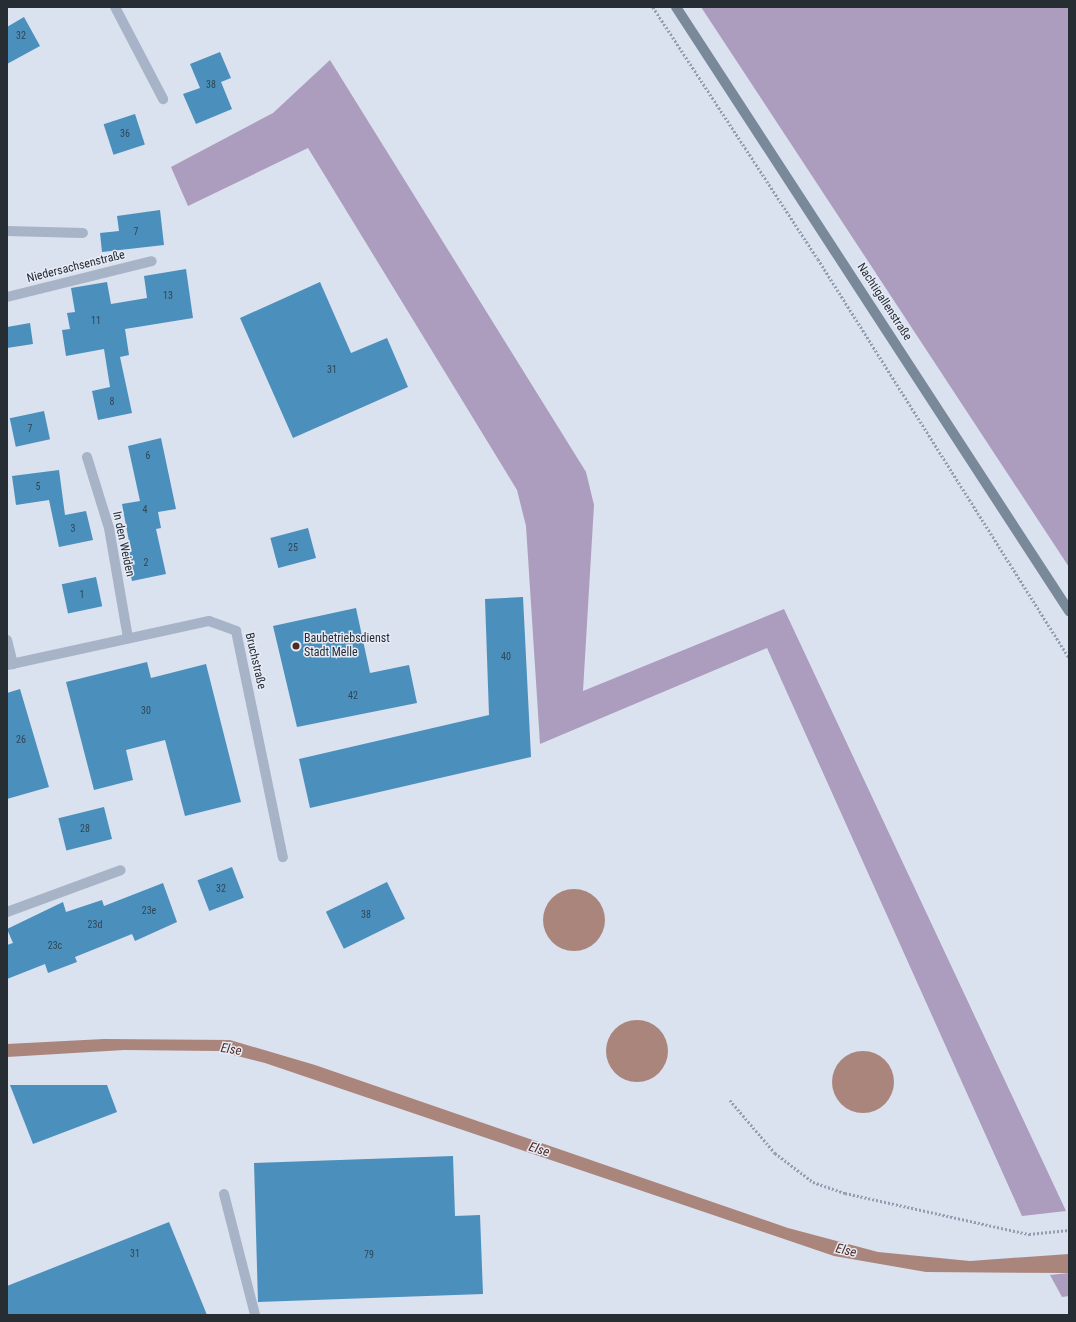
<!DOCTYPE html>
<html>
<head>
<meta charset="utf-8">
<style>
  body { margin:0 }
  #map { position:relative; width:1076px; height:1322px; overflow:hidden; background:#dae1ef; font-family:"Roboto Condensed",sans-serif }
  div>[style] { position:absolute }
  .green>* { inset:0; background:#ac9cbd }
  .water>* { inset:0; background:#aa857c }
  .round { border-radius:50% }
  .building>* { inset:0; background:#4b8fbc; transform-origin:0 0 }
  .path>* { height:2.5px; margin-top:-1.25px; transform-origin:0; background:repeating-linear-gradient(90deg,#929fb2 0 2px,transparent 0 4px) }
  .lane>* { height:10px; margin:-5px; padding:0 5px; transform-origin:5px; border-radius:5px; background:#a7b3c6 }
  .street>* { height:10px; margin:-5px; padding:0 5px; transform-origin:5px; border-radius:5px; background:#a7b3c6 }
  .secondary>* { height:10px; margin:-5px; padding:0 5px; transform-origin:5px; border-radius:5px; background:#798999 }
  .dots>* { width:11px; height:11px; translate:-50% -50%; box-sizing:border-box; border:2px solid #e6ebf7; border-radius:50% }
  span { translate:-50% -50%; white-space:nowrap; text-align:center; line-height:1.15; -webkit-text-stroke:3px #e6ebf7; paint-order:stroke }
  .number-label { font-size:10px; color:#304655 }
  .number-label span { -webkit-text-stroke-width:0 }
  .street-label { font-size:12px; color:#272e33 }
  .poi-label { font-size:12px; color:#272e33 }
  .left { translate:0 -50%; text-align:left }
  .water-label { font-size:13px; color:#512b20; font-style:italic }
  .frame { position:absolute; inset:0; border:8px solid #272e33; pointer-events:none }
</style>
</head>
<body>
<div id="map">
  <div class="green">
    <div style="clip-path:polygon(701px 7px,1069px 7px,1069px 567px)"></div>
    <div style="clip-path:polygon(330px 60px,586px 472px,594px 505px,583px 691px,784px 609px,1066px 1211px,1022px 1216px,767px 648px,540px 744px,526px 526px,517px 490px,308px 148px,188px 206px,171px 167px,273px 113px)"></div>
    <div style="clip-path:polygon(1069px 1273px,1069px 1296px,1062px 1297px,1050px 1275px)"></div>
  </div>
  <div class="water">
    <div class="round" style="left:543px;top:889px;width:62px;height:62px"></div>
    <div class="round" style="left:606px;top:1020px;width:62px;height:62px"></div>
    <div style="clip-path:polygon(104px 1039px,230px 1040px,315px 1065px,788px 1228px,878px 1252px,970px 1261px,1069px 1254px,1069px 1273px,926px 1272px,834px 1256px,265px 1063px,218px 1051px,124px 1050px,7px 1057px,7px 1044px)"></div>
    <div class="round" style="left:832px;top:1051px;width:62px;height:62px"></div>
  </div>
  <div class="building">
    <div style="clip-path:polygon(24px 17px,40px 46px,7px 64px,7px 27px)"></div>
    <div style="clip-path:polygon(220px 52px,231px 78px,221px 82px,232px 109px,196px 124px,183px 94px,200px 88px,190px 64px)"></div>
    <div style="left:135px;top:114px;width:32px;height:33px;rotate:72deg"></div>
    <div style="clip-path:polygon(160px 210px,164px 245px,102px 252px,100px 233px,119px 231px,117px 216px)"></div>
    <div style="clip-path:polygon(186px 269px,193px 318px,125px 329px,129px 355px,120px 357px,132px 413px,98px 420px,92px 391px,110px 387px,104px 349px,66px 356px,62px 330px,70px 329px,67px 313px,75px 312px,71px 288px,107px 282px,111px 304px,147px 298px,144px 276px)"></div>
    <div style="clip-path:polygon(320px 282px,351px 353px,387px 338px,408px 387px,293px 438px,240px 318px)"></div>
    <div style="clip-path:polygon(30px 323px,33px 344px,7px 348px,7px 327px)"></div>
    <div style="left:44px;top:411px;width:29px;height:35px;rotate:78deg"></div>
    <div style="clip-path:polygon(161px 438px,176px 509px,158px 512px,161px 528px,156px 529px,166px 574px,132px 581px,126px 553px,131px 552px,122px 504px,140px 501px,128px 446px)"></div>
    <div style="clip-path:polygon(59px 470px,65px 515px,86px 511px,93px 540px,59px 547px,49px 500px,16px 505px,12px 476px)"></div>
    <div style="left:308px;top:528px;width:31px;height:39px;rotate:75deg"></div>
    <div style="left:96px;top:577px;width:30px;height:35px;rotate:78deg"></div>
    <div style="clip-path:polygon(523px 597px,531px 757px,310px 808px,299px 759px,489px 715px,485px 599px)"></div>
    <div style="clip-path:polygon(356px 608px,370px 673px,409px 665px,417px 703px,297px 727px,273px 626px)"></div>
    <div style="clip-path:polygon(147px 662px,151px 678px,206px 664px,241px 802px,185px 816px,165px 740px,126px 750px,133px 780px,94px 790px,66px 682px)"></div>
    <div style="clip-path:polygon(20px 689px,49px 787px,7px 799px,7px 693px)"></div>
    <div style="left:104px;top:807px;width:33px;height:47px;rotate:76deg"></div>
    <div style="left:232px;top:867px;width:33px;height:37px;rotate:69deg"></div>
    <div style="left:387px;top:882px;width:41px;height:68px;rotate:64deg"></div>
    <div style="clip-path:polygon(163px 883px,177px 922px,135px 941px,132px 934px,75px 957px,77px 962px,48px 973px,45px 964px,7px 979px,7px 945px,13px 943px,7px 929px,63px 902px,66px 912px,102px 900px,104px 906px)"></div>
    <div style="clip-path:polygon(10px 1085px,107px 1085px,117px 1112px,33px 1144px)"></div>
    <div style="clip-path:polygon(453px 1156px,455px 1216px,480px 1215px,483px 1294px,258px 1302px,254px 1163px)"></div>
    <div style="clip-path:polygon(169px 1222px,207px 1315px,7px 1315px,7px 1286px)"></div>
  </div>
  <div class="path">
    <div style="left:653px;top:7px;width:301px;rotate:56.8deg"></div>
    <div style="left:818px;top:259px;width:471px;rotate:57.8deg"></div>
    <div style="left:730px;top:1100px;width:70px;rotate:49.7deg"></div>
    <div style="left:775px;top:1153px;width:48px;rotate:37.3deg"></div>
    <div style="left:813px;top:1182px;width:34px;rotate:19deg"></div>
    <div style="left:845px;top:1193px;width:189px;rotate:12.6deg"></div>
    <div style="left:1029px;top:1234px;width:40px;rotate:-5.7deg"></div>
  </div>
  <div class="lane">
    <div style="left:115px;top:7px;width:104px;rotate:62.4deg"></div>
    <div style="left:7px;top:231px;width:76px;rotate:1.5deg"></div>
    <div style="left:7px;top:297px;width:149px;rotate:-13.9deg"></div>
    <div style="left:7px;top:912px;width:121px;rotate:-20.2deg"></div>
    <div style="left:224px;top:1194px;width:125px;rotate:75.6deg"></div>
  </div>
  <div class="street">
    <div style="left:87px;top:457px;width:74px;rotate:72.8deg"></div>
    <div style="left:109px;top:528px;width:112px;rotate:80.2deg"></div>
    <div style="left:7px;top:640px;width:25px;rotate:76deg"></div>
    <div style="left:7px;top:665px;width:207px;rotate:-12.3deg"></div>
    <div style="left:209px;top:621px;width:29px;rotate:20deg"></div>
    <div style="left:236px;top:631px;width:231px;rotate:78.3deg"></div>
  </div>
  <div class="secondary">
    <div style="left:676px;top:7px;width:721px;rotate:56.95deg"></div>
  </div>
  <div class="dots">
    <div style="left:296px;top:646px;background:#512b20"></div>
  </div>
  <div class="number-label">
    <span style="left:21px;top:36px">32</span>
    <span style="left:211px;top:85px">38</span>
    <span style="left:125px;top:134px">36</span>
    <span style="left:136px;top:232px">7</span>
    <span style="left:168px;top:296px">13</span>
    <span style="left:96px;top:321px">11</span>
    <span style="left:332px;top:370px">31</span>
    <span style="left:112px;top:402px">8</span>
    <span style="left:30px;top:429px">7</span>
    <span style="left:148px;top:456px">6</span>
    <span style="left:38px;top:487px">5</span>
    <span style="left:145px;top:510px">4</span>
    <span style="left:73px;top:529px">3</span>
    <span style="left:293px;top:548px">25</span>
    <span style="left:146px;top:563px">2</span>
    <span style="left:82px;top:595px">1</span>
    <span style="left:506px;top:657px">40</span>
    <span style="left:353px;top:696px">42</span>
    <span style="left:146px;top:711px">30</span>
    <span style="left:21px;top:740px">26</span>
    <span style="left:85px;top:829px">28</span>
    <span style="left:221px;top:889px">32</span>
    <span style="left:149px;top:911px">23e</span>
    <span style="left:366px;top:915px">38</span>
    <span style="left:95px;top:925px">23d</span>
    <span style="left:55px;top:946px">23c</span>
    <span style="left:135px;top:1254px">31</span>
    <span style="left:369px;top:1255px">79</span>
  </div>
  <div class="street-label">
    <span style="left:76px;top:267px;rotate:-14deg">Niedersachsenstraße</span>
    <span style="left:884px;top:302px;rotate:57deg">Nachtigallenstraße</span>
    <span style="left:123px;top:544px;rotate:78deg">In den Weiden</span>
    <span style="left:255px;top:661px;rotate:77deg">Bruchstraße</span>
  </div>
  <div class="poi-label">
    <span class="left" style="left:304px;top:646px">Baubetriebsdienst<br>Stadt Melle</span>
  </div>
  <div class="water-label">
    <span style="left:231px;top:1050px;rotate:9deg">Else</span>
    <span style="left:539px;top:1150px;rotate:18deg">Else</span>
    <span style="left:846px;top:1251px;rotate:13deg">Else</span>
  </div>
  <div class="frame"></div>
</div>
</body>
</html>
